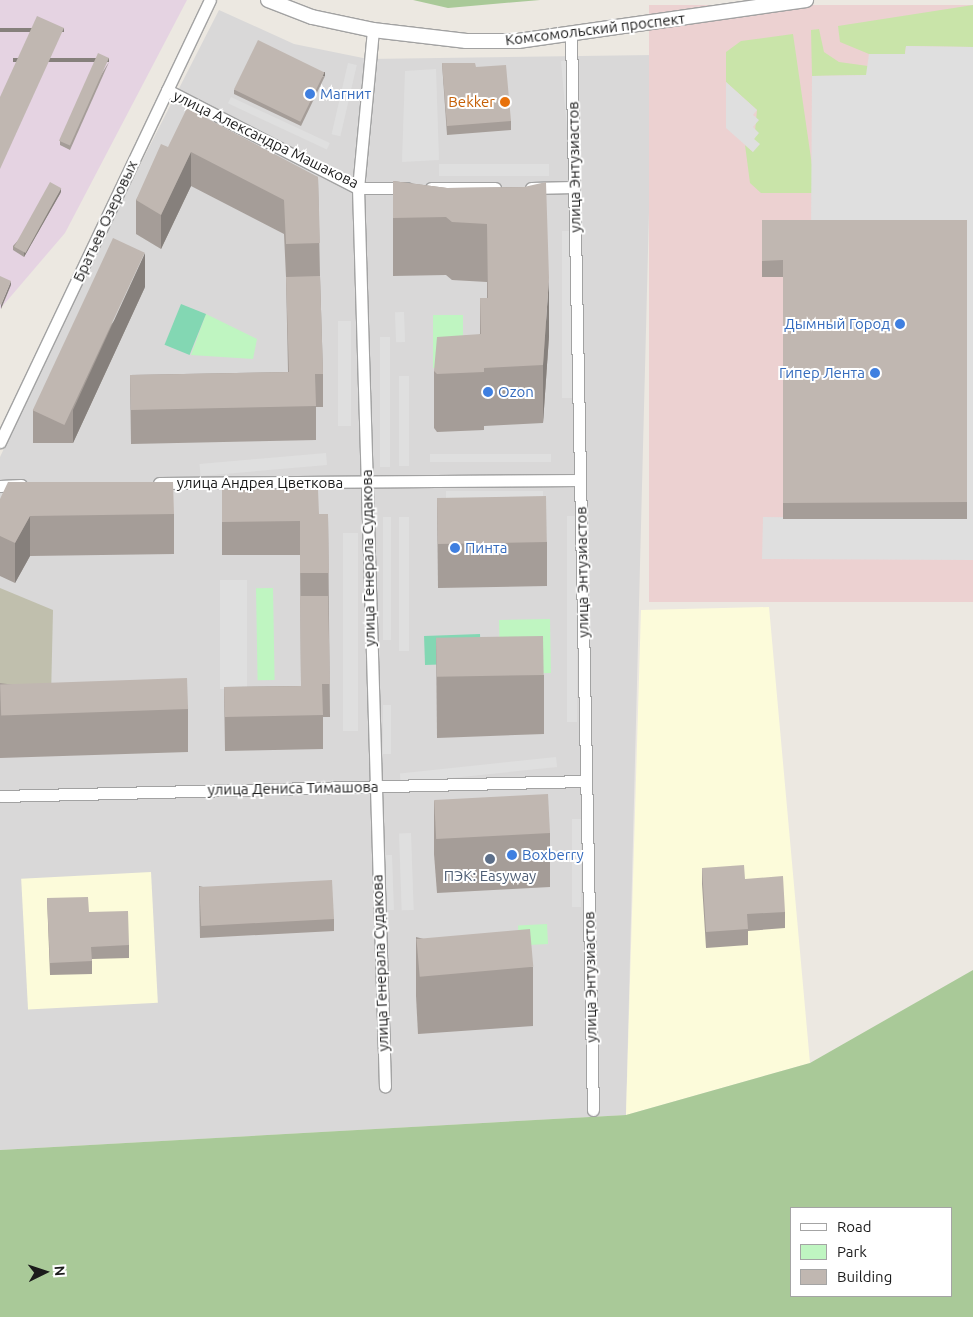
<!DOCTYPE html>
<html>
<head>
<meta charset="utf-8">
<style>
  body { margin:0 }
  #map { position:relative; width:973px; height:1317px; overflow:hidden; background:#ece8e1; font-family:Ubuntu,sans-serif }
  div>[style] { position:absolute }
  .residential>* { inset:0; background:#d9d8d8 }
  .commercial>* { inset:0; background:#ecd1d1; transform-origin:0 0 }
  .industrial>* { inset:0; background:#e5d3e2 }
  .education>* { inset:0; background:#fcfbda; transform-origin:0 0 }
  .construction>* { inset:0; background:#c0bfad }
  .grass>* { inset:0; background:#c9e4a9 }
  .forest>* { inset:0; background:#a9c998 }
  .park>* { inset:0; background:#bff5c1; transform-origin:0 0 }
  .pitch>* { inset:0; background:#83d7b3; transform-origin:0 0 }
  .parking>* { inset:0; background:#dfdfdf; transform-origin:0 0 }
  .roads { filter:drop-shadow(1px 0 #a2a2a2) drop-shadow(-1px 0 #a2a2a2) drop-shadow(0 1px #a2a2a2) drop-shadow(0 -1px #a2a2a2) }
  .minor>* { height:11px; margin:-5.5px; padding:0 5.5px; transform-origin:5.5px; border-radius:5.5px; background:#fff }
  .tertiary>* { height:14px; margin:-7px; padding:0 7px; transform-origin:7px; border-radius:7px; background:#fff }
  .wall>* { inset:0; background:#a59d98 }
  .shaded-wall>* { inset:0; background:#86807c; transform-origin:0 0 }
  .building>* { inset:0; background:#c0b7b1; transform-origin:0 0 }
  .dots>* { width:14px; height:14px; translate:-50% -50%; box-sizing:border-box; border:2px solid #fff; border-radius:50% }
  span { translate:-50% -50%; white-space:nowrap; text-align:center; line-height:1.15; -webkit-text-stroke:4px #fff; paint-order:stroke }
  .street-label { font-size:15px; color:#1b1b1b }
  .shop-label { font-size:15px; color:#366cbe }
  .left { translate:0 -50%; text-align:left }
  .right { translate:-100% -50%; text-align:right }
  .food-label { font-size:15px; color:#c56008 }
  .service-label { font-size:15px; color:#4e5e75 }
  .legend { position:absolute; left:790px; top:1207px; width:162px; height:90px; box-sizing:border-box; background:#fff; border:1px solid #a4a4a4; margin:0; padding:6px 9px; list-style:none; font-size:15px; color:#1b1b1b }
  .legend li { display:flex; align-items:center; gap:10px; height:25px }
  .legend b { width:25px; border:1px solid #a4a4a4 }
  .north { position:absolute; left:20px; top:1247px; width:50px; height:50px; -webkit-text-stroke:4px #fff; paint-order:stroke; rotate:86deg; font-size:14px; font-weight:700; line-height:20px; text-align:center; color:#1b1b1b }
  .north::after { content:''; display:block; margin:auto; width:18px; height:22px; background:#1b1b1b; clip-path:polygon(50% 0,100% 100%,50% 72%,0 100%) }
</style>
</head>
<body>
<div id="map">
  <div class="residential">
    <div style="clip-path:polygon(219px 10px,294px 44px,368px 59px,653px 55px,626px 1115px,0 1150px,0 457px,121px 202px)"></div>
  </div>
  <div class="commercial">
    <div style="left:973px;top:5px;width:597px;height:324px;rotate:90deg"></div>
  </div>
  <div class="industrial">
    <div style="clip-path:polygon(0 0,187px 0,65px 233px,0 309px)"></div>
  </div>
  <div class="education">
    <div style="clip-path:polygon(769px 607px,810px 1063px,626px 1115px,641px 610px)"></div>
    <div style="left:151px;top:872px;width:131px;height:130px;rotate:87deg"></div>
  </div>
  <div class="construction">
    <div style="clip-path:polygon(0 588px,53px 610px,51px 697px,0 698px)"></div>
  </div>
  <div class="grass">
    <div style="clip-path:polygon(973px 5px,973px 47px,906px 46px,905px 54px,869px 54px,840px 42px,838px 26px)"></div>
    <div style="clip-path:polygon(819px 29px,824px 52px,839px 62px,868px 66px,867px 75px,812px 76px,811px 30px)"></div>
    <div style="clip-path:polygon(793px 34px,816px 193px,761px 193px,750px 183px,745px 145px,753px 152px,757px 110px,726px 82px,726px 52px,741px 41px)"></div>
  </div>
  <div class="forest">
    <div style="clip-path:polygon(413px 0,540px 0,448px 8px)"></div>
    <div style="clip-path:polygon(evenodd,973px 970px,973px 1317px,0 1317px,0 1150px,626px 1115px,810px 1063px,973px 970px,952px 1208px,952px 1296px,792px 1296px,792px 1208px,952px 1208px)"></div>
  </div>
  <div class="park">
    <div style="clip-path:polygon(206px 314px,257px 339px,253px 359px,191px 355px)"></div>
    <div style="left:433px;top:315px;width:30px;height:53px"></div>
    <div style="left:273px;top:588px;width:92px;height:17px;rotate:89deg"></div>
    <div style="left:550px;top:619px;width:54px;height:51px;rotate:89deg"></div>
    <div style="left:547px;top:924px;width:20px;height:29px;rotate:87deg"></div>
  </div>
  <div class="pitch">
    <div style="left:181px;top:304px;width:27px;height:44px;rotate:22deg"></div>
    <div style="left:480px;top:634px;width:29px;height:56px;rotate:88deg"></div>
  </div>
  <div class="parking">
    <div style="clip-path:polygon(906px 46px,973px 47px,973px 560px,762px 559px,763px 517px,967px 519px,811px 236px,812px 76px,866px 75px,869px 54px,905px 54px)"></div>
    <div style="clip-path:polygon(570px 60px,569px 152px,561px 61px)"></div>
    <div style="left:348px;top:63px;width:9px;height:73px;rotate:13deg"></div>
    <div style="clip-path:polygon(436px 69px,439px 160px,402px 162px,405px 71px)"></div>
    <div style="clip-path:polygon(726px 82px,757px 110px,753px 115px,759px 120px,753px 127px,759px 133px,754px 139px,760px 144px,753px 152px,726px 128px)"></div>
    <div style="left:231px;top:97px;width:109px;height:7px;rotate:25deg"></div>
    <div style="left:549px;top:164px;width:12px;height:110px;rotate:90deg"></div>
    <div style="left:562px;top:231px;width:13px;height:167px"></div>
    <div style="left:404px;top:312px;width:30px;height:9px;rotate:88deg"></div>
    <div style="left:338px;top:321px;width:13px;height:105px"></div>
    <div style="left:380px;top:337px;width:10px;height:130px"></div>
    <div style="left:399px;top:376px;width:10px;height:90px"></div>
    <div style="left:326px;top:453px;width:12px;height:127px;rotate:85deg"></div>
    <div style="left:551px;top:454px;width:8px;height:121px;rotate:90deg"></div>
    <div style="left:543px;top:491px;width:9px;height:97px;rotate:90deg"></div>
    <div style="left:567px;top:516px;width:10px;height:206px"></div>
    <div style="left:383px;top:517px;width:8px;height:123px"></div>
    <div style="left:399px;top:517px;width:10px;height:134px"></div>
    <div style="left:343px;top:533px;width:15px;height:198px"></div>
    <div style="left:220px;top:580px;width:27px;height:109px"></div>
    <div style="left:383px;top:705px;width:8px;height:49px"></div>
    <div style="left:556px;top:757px;width:10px;height:157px;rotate:84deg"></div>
    <div style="left:572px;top:819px;width:9px;height:88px"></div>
    <div style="left:411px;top:833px;width:77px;height:12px;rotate:88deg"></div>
    <div style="left:392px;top:855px;width:55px;height:9px;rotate:88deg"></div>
  </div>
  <div class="roads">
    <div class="minor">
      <div style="left:373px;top:30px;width:159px;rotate:95.4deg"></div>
      <div style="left:358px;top:188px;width:899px;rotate:88.28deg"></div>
      <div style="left:571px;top:34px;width:1076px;rotate:88.83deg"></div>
      <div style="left:167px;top:90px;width:215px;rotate:27.2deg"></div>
      <div style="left:358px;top:188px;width:49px"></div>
      <div style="left:431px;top:188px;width:64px"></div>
      <div style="left:531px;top:188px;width:43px;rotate:-1.3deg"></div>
      <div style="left:0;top:442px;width:489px;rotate:-64.6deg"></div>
      <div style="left:159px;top:483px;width:421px;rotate:-0.4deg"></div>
      <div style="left:0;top:486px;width:21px;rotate:-3deg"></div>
      <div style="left:0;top:796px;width:586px;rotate:-1.47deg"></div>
    </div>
    <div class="tertiary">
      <div style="left:268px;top:0;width:47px;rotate:21.1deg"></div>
      <div style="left:312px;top:17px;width:62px;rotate:12deg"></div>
      <div style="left:373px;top:30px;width:94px;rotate:6.7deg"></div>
      <div style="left:466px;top:41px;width:52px"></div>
      <div style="left:518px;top:41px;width:291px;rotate:-8.1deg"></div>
    </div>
  </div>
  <div class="wall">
    <div style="clip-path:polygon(109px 62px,70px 150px,60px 145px,60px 141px)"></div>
    <div style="clip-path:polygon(442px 63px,476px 67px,511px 121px,511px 130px,447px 135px)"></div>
    <div style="clip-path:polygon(325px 76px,301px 126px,234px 94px,234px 90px)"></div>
    <div style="clip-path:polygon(168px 147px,318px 177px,320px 276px,323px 374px,323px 407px,316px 407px,316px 440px,131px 444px,130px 375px,288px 372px,286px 277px,284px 234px,191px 186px,161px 249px,136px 234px,136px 200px)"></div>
    <div style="clip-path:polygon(393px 181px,447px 188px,524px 187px,549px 336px,543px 423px,484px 426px,484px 430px,437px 432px,434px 428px,434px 371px,480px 334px,480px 298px,487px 298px,487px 282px,452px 280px,446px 275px,393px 276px)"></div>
    <div style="clip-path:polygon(61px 192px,24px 257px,13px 250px,13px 246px)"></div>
    <div style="clip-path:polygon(762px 220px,967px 220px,967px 519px,783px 519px,783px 277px,762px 277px)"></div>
    <div style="clip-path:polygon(145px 287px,73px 443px,33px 443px,33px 410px)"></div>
    <div style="clip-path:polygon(222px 489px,319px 514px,328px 514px,330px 717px,323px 717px,323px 749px,225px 751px,224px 687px,301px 686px,300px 555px,222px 555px)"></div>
    <div style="clip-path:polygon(0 499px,174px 514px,174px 554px,30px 556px,15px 583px,0 576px)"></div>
    <div style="clip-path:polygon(437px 499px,547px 542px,547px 586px,438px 588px)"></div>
    <div style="clip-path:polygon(436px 640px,544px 675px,544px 734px,437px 738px)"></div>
    <div style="clip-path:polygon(0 683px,188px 709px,188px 752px,0 758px)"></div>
    <div style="clip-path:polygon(434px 801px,550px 833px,550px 887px,437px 893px,434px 854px)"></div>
    <div style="clip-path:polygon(702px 868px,745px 879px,785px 912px,785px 928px,748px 931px,748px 945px,706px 948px,702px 884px)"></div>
    <div style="clip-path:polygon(199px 886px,334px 919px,334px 931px,200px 938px)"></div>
    <div style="clip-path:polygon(47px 898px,89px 912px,129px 945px,129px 958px,92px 959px,92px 974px,50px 975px)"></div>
    <div style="clip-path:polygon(416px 937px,533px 967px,533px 1026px,418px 1034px,416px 996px)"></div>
  </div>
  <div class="shaded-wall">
    <div style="left:64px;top:28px;width:4px;height:155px;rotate:90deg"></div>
    <div style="left:109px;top:58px;width:4px;height:96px;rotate:90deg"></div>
    <div style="left:325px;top:72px;width:4px;height:55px;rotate:90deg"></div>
    <div style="clip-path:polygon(191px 152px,191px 186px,161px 249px,161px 215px)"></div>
    <div style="clip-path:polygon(61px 188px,61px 192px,24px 257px,24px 252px)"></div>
    <div style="clip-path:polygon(145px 253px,145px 287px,73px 443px,73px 410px)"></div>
    <div style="clip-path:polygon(549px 278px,549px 336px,543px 423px,543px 365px)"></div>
    <div style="clip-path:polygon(11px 281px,11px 285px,1px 309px,1px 305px)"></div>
    <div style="clip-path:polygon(30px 516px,30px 556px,15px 583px,15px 543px)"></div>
  </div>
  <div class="building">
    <div style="clip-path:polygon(37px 16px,64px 28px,0 169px,0 97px)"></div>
    <div style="left:258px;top:40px;width:74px;height:55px;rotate:26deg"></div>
    <div style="left:98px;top:53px;width:12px;height:96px;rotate:24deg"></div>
    <div style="clip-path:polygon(442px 63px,475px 63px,476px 67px,506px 65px,511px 121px,447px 126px)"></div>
    <div style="clip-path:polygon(187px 108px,318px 177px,320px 243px,286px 244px,284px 200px,191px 152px,161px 215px,136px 200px,161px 144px,168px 147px)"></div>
    <div style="clip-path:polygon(393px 181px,447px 188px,524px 187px,546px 182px,549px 278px,543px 365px,484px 368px,484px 372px,437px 374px,434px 371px,437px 337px,481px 334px,480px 298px,488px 298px,487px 224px,452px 222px,446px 217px,393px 218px)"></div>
    <div style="left:50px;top:182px;width:13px;height:74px;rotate:29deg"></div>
    <div style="clip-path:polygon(762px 220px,967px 220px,967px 502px,783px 503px,783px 260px,762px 261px)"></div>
    <div style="left:113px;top:238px;width:35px;height:190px;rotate:25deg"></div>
    <div style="clip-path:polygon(0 276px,11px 281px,1px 305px,0 304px)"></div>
    <div style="clip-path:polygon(320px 276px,323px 374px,315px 374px,316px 406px,131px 410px,130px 375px,289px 372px,286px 277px)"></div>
    <div style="clip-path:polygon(8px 482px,173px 482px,174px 514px,30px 516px,15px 543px,0 536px,0 499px)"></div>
    <div style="clip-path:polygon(222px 489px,318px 489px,319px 514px,328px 514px,329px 573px,300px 573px,300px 521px,222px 522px)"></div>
    <div style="left:546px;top:496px;width:46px;height:109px;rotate:89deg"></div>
    <div style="clip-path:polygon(300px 596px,328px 596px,330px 684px,322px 684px,323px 715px,225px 717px,224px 687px,301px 686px)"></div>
    <div style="left:543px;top:636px;width:39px;height:107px;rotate:89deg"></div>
    <div style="left:187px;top:678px;width:31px;height:187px;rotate:88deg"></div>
    <div style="left:548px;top:794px;width:39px;height:114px;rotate:87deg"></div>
    <div style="clip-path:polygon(744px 865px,745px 879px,783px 876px,785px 912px,747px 914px,748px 929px,706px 932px,702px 868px)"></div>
    <div style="left:332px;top:880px;width:39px;height:133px;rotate:87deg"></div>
    <div style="clip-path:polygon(88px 897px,89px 912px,128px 911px,129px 945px,91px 947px,92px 961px,50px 963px,47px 898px)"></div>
    <div style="left:530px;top:929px;width:38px;height:114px;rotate:85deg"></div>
  </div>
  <div class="dots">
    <div style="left:310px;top:94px;background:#3f7fe0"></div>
    <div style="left:505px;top:102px;background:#e8710a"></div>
    <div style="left:900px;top:324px;background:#3f7fe0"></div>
    <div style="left:875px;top:373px;background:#3f7fe0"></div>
    <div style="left:488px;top:392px;background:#3f7fe0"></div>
    <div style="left:455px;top:548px;background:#3f7fe0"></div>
    <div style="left:512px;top:855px;background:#3f7fe0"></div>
    <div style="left:490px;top:859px;background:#5c6f8a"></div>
  </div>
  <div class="street-label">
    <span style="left:595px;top:29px;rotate:-7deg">Комсомольский проспект</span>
    <span style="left:266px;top:139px;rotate:26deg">улица Александра Машакова</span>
    <span style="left:574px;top:167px;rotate:-91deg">улица Энтузиастов</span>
    <span style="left:105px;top:221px;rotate:-65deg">Братьев Озеровых</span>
    <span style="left:260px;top:483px">улица Андрея Цветкова</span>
    <span style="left:368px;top:558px;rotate:-91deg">улица Генерала Судакова</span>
    <span style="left:582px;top:572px;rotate:-91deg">улица Энтузиастов</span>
    <span style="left:293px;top:788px;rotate:-1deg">улица Дениса Тимашова</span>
    <span style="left:380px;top:963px;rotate:-92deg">улица Генерала Судакова</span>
    <span style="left:590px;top:977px;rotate:-91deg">улица Энтузиастов</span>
  </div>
  <div class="shop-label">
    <span class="left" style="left:320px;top:94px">Магнит</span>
    <span class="right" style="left:890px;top:324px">Дымный Город</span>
    <span class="right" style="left:865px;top:373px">Гипер Лента</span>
    <span class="left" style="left:498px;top:392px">Ozon</span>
    <span class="left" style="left:465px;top:548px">Пинта</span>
    <span class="left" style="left:522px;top:855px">Boxberry</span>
  </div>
  <div class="food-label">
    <span class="right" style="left:495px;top:102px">Bekker</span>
  </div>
  <div class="service-label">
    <span style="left:490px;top:876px">ПЭК: Easyway</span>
  </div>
  <ul class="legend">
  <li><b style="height:6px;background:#fff"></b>Road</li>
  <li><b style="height:14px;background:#bff5c1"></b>Park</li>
  <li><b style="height:14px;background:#c0b7b1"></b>Building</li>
  </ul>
  <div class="north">N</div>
</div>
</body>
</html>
